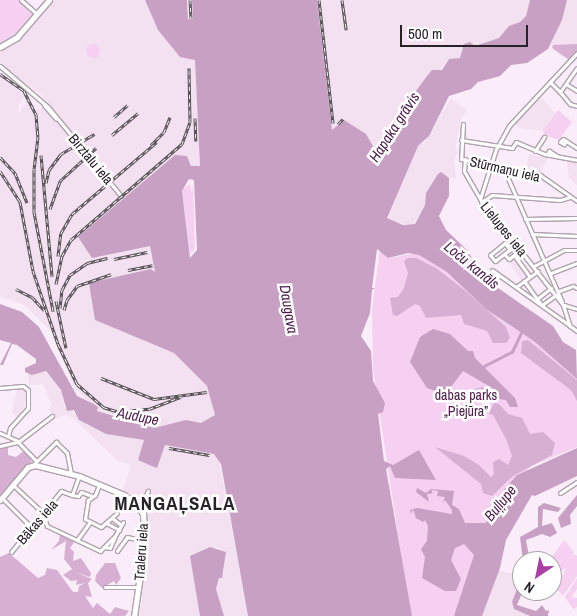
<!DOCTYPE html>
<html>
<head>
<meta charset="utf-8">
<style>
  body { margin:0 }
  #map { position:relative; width:577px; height:616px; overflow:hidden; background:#faedf9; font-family:"Archivo Narrow",sans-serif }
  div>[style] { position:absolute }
  .built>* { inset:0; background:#f3e0f1 }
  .green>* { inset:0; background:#f5d0f1 }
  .round { border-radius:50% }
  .forest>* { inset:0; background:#d7afd3 }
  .water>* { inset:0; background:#c8a0c4 }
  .canal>* { height:2.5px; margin:-1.25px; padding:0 1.25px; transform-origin:1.25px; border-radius:1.25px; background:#c8a0c4 }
  .roads { filter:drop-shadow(1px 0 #afa2ad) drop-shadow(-1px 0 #afa2ad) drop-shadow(0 1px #afa2ad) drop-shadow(0 -1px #afa2ad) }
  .minor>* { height:3px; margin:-1.5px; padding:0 1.5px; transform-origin:1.5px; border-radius:1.5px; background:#fff }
  .major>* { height:5px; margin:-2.5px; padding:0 2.5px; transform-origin:2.5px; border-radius:2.5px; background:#fff }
  .rail>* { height:3px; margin-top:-1.5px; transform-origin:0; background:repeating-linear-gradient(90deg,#fff 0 4px,#514b50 0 8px); box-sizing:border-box; border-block:1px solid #514b50 }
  span { translate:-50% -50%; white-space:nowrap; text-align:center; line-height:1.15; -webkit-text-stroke:5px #fff; paint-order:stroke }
  .street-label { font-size:14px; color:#262226 }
  .park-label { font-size:14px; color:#4a1a48 }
  .water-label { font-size:15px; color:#4c1c4a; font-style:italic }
  .district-label { font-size:19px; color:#262226; font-weight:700; letter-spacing:1px }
  .north { position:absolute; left:512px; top:551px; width:50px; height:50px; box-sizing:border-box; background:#fff; border:1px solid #a8a7a8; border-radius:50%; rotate:214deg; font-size:14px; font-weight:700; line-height:20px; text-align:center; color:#262226 }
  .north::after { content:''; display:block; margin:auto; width:18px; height:22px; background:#a941a4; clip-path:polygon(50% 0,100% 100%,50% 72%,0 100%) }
  .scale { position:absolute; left:400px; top:25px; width:128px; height:22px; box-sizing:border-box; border:2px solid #262226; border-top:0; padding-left:6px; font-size:15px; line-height:18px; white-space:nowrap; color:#262226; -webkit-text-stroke:4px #fff; paint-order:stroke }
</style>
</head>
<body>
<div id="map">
  <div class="built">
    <div style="clip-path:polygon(52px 0,145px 0,158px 30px,178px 54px,195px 59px,200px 166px,191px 166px,187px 156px,175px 156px,78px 237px,92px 258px,149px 245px,155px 272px,151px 269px,95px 320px,174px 353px,207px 386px,215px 415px,201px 423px,184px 421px,154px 428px,97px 411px,94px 404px,84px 398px,73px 385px,51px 331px,24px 305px,0 296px,0 74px,25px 96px,18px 106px,19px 114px,28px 96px,33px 111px,49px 105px,39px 93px,0 64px,0 50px,15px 42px)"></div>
    <div style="clip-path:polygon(317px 0,530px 0,526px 16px,500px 38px,462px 50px,460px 58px,449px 59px,438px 71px,432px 70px,393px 123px,387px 140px,377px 153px,344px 121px,332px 130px)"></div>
    <div style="clip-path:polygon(567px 0,577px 0,577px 45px,551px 45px)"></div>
    <div style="clip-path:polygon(541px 97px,555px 113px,548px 125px,543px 131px,519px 128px,515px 124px)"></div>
    <div style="clip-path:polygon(451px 98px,467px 110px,461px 119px,455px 150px,458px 152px,454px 160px,456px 178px,450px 178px,440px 172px,426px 193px,425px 205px,413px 225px,388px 221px,391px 203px,418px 146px,425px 142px)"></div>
    <div style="clip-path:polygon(529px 154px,547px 158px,541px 173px,526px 170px)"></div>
    <div style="clip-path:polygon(567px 161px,577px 162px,577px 185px,569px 178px)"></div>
    <div style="clip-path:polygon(514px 257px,529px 276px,522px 282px,508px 261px)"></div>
    <div style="clip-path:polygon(43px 370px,61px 390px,65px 408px,72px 409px,73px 414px,77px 412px,87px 425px,106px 434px,144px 440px,138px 460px,157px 467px,165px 445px,214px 454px,219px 460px,248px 616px,224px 616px,216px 589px,224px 571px,226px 552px,217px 547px,202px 549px,192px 561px,200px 616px,138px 616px,142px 601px,140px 592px,146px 547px,144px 510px,122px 493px,131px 465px,118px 461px,72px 417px,65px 415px,56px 419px,49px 410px,51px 403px,43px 384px,29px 385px,28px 374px)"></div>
    <div style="clip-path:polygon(17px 389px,27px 391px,28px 400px,18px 418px,12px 413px)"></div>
    <div style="clip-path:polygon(498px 570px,522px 576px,512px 602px,516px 610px,530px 616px,482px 616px)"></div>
  </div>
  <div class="green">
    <div style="clip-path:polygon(0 0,20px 0,35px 14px,16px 36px,0 45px)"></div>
    <div class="round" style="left:86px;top:44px;width:14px;height:14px"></div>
    <div style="clip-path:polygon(558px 110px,572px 122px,559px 140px,544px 135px,543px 131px)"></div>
    <div style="clip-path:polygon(193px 181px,195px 249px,190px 254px,182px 190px,190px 184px,192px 194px)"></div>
    <div style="clip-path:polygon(380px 249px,390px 258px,415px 253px,448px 270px,501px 320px,539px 344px,577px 377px,577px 447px,531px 466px,496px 502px,455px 616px,410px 616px,410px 613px,373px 370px,372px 309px)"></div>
    <div style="clip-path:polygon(564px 540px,574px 552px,571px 558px,574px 554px,577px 556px,577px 576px,563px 596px,557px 589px,566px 568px,552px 577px,552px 561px,548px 561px,548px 556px,552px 557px)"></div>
    <div style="clip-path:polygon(577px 578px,577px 589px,571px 597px,577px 598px,577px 607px,573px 609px,565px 597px)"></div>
  </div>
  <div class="forest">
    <div style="clip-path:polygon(577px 44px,577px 51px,569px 60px,552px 48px,553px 45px)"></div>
    <div style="clip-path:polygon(408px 258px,416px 258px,436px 268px,467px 292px,506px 327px,510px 338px,506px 343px,493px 343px,487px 331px,464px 324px,461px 315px,426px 318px,420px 306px,415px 304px,397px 316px,393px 315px,390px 298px,398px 297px,404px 288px,408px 273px,404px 261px)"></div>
    <div style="clip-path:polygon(528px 340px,577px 380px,577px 401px,571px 390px,521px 353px,522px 341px)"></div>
    <div style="clip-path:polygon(483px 387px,489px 392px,489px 401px,473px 393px,475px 389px)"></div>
    <div style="clip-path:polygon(494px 403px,499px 404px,508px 414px,522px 418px,530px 434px,543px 432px,555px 443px,552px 455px,513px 476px,492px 496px,483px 493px,481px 484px,435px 447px,464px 456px,479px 465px,491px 477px,494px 474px,493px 462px,499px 459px,508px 465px,512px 456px,506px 439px,493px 415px,489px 414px)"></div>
    <div style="clip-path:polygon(8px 445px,8px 455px,16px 457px,25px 450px,32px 462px,0 498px,0 447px)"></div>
    <div style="clip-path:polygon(60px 534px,75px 541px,70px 548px,74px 552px,73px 561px,81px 558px,91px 573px,90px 577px,75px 572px,92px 579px,88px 583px,92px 597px,85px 596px,93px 608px,97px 603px,110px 614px,115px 607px,129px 611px,125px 616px,0 616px,0 557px,9px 553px,38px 578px,45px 575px,47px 568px,57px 570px,73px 592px,78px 592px,79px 586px,85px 583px,76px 585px,77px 580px,71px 581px,63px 575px,72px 569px,64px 559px,66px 541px,51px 550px,59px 541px)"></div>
    <div style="clip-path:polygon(105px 563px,115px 563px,121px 578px,116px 585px,114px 581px,102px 588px,95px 581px,96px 575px)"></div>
  </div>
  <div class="water">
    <div style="clip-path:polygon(evenodd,145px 0,187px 0,188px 19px,193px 19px,192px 0,317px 0,332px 130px,344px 120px,366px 134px,377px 153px,387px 140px,391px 125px,427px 76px,432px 70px,442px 70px,449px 59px,460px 58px,464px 44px,470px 42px,475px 46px,499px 38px,509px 26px,520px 22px,526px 16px,530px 0,567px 0,562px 20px,548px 49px,527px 63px,511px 65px,500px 76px,478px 82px,471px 89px,449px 96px,429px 136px,418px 146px,387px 218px,403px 225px,415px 224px,425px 205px,426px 193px,438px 174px,441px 172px,449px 178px,449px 196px,439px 216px,446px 230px,467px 250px,485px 279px,553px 326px,563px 342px,576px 350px,577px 379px,535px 342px,486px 309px,447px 272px,419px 255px,408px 253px,388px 258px,377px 249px,372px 288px,375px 288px,372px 290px,370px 313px,361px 336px,371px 351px,373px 381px,385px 403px,383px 412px,378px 414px,384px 461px,393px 465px,419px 450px,436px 480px,395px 478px,390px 466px,386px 469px,412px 616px,248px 616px,221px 464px,214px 454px,165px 445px,157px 468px,147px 464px,138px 460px,144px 440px,106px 434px,79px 420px,74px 410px,67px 411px,61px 390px,46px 371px,32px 375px,25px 372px,25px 368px,36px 363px,36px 359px,17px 345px,12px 344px,3px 365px,0 365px,11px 343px,0 340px,0 304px,22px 312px,39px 327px,77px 396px,94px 404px,98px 407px,97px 411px,154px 428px,186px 420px,201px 423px,215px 415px,207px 386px,174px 353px,95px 320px,89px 283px,151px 269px,155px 272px,150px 246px,92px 258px,78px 237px,175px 155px,187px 156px,191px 166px,200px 166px,195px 60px,180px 57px,158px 30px,145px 0,189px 179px,194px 180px,197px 250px,190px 258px,182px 191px,189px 179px)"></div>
    <div style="clip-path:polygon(433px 329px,450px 334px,468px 351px,473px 351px,475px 358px,515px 398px,518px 407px,510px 407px,506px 400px,498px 399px,494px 389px,463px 371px,451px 387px,438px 392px,427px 388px,410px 362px,420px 337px)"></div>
    <div style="clip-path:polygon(577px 448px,577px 476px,535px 496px,532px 495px,506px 540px,500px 568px,482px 616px,454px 616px,474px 555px,464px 544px,455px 548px,451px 560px,461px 579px,456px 591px,445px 591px,422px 578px,425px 557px,421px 549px,427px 541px,428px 526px,425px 520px,423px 522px,416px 518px,413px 509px,411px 514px,410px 510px,417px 508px,452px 514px,452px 510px,445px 500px,442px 504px,445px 497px,437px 496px,438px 491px,431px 490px,433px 493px,427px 494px,429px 502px,416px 492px,417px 488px,426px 493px,431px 489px,454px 491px,452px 505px,459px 509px,465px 523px,486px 523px,502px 492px,517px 475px)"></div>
    <div style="clip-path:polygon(577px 495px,577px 506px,570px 515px,571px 524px,561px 528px,558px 518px)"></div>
    <div style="clip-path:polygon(544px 503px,561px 508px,558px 512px,543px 509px,542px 526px,552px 523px,557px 533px,550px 537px,542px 534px,526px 540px,529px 556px,537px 560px,523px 561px,520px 537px,538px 527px,538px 507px)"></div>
    <div style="clip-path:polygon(210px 547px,226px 552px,222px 578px,219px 578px,216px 589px,224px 616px,200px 616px,190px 556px)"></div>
    <div style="clip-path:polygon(522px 576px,523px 591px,517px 605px,536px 611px,542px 605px,546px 611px,549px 610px,548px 616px,530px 616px,514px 609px,512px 602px)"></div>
  </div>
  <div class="canal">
    <div style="left:484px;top:366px;width:31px;rotate:-27deg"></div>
    <div style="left:512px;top:352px;width:23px;rotate:-65deg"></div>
  </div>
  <div class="roads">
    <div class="minor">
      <div style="left:21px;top:0;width:21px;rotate:41deg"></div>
      <div style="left:577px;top:53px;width:100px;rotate:133deg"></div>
      <div style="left:509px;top:126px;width:26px;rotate:119deg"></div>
      <div style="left:496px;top:149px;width:52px;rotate:107.7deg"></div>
      <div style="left:480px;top:199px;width:135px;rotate:51.9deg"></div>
      <div style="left:563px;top:305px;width:22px;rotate:72deg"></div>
      <div style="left:570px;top:326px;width:9px;rotate:36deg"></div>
      <div style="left:0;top:66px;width:63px;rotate:40.5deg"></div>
      <div style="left:48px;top:107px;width:115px;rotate:50.6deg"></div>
      <div style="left:550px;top:82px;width:14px;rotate:45deg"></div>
      <div style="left:560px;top:92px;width:29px;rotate:-55deg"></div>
      <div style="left:566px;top:84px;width:13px;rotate:32deg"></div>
      <div style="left:560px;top:92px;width:16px;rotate:50deg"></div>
      <div style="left:570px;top:104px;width:7px;rotate:16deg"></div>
      <div style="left:44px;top:105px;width:18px;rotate:49deg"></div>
      <div style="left:463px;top:124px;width:35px;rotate:93deg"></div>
      <div style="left:461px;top:159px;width:81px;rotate:11.4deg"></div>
      <div style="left:540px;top:175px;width:45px;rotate:35.1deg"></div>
      <div style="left:461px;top:140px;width:52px;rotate:8.9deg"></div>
      <div style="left:512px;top:148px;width:7px;rotate:-56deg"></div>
      <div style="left:516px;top:142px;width:30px;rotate:23deg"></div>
      <div style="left:544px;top:154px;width:34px;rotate:10deg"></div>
      <div style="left:566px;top:141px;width:4px;rotate:124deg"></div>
      <div style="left:564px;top:144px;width:4px;rotate:-153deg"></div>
      <div style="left:560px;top:142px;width:4px;rotate:-45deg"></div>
      <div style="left:563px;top:139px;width:17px;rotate:33deg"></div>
      <div style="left:535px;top:151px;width:17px;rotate:-57deg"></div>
      <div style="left:547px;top:154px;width:4px;rotate:-56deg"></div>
      <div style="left:549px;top:151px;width:9px;rotate:32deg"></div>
      <div style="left:465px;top:159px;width:12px;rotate:95deg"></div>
      <div style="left:464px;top:171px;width:32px;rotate:60deg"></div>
      <div style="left:503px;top:167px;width:147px;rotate:66.4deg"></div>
      <div style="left:481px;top:202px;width:13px;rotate:-32deg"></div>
      <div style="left:492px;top:195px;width:68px;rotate:4.2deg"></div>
      <div style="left:560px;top:200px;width:10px;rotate:-17deg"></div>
      <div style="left:525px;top:219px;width:52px;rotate:-1.1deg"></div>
      <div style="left:532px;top:234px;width:45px;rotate:2.5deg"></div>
      <div style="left:510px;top:250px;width:9px;rotate:-126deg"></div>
      <div style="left:505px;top:243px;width:19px;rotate:141deg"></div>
      <div style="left:490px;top:255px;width:8px;rotate:50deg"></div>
      <div style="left:495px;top:261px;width:11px;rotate:-38deg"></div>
      <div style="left:504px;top:254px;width:7px;rotate:45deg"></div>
      <div style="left:509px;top:259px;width:16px;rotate:-40deg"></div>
      <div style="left:504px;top:254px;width:16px;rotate:-38deg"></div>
      <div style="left:514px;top:255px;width:27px;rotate:54deg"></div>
      <div style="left:534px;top:266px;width:34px;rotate:-28deg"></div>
      <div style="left:564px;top:250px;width:13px"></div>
      <div style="left:492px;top:270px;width:95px;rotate:35.5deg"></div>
      <div style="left:551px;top:273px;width:28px;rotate:-21deg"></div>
      <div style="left:524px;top:281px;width:22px;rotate:54deg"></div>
      <div style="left:516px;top:287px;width:27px;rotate:-36deg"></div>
      <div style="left:559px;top:291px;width:15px;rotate:-20deg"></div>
      <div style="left:573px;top:286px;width:4px;rotate:27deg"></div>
      <div style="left:541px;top:304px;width:6px;rotate:-129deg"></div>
      <div style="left:537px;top:299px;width:18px;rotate:-38deg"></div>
      <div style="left:542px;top:305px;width:17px;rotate:-36deg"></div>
      <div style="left:564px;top:305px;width:14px;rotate:17deg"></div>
      <div style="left:0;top:388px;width:23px;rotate:-5deg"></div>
      <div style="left:23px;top:386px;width:6px;rotate:39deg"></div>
      <div style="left:28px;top:390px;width:18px;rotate:90deg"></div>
      <div style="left:28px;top:408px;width:27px;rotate:132deg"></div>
      <div style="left:10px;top:428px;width:8px;rotate:104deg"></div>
      <div style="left:0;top:433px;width:17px;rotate:24deg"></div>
      <div style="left:16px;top:440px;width:28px;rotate:46deg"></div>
      <div style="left:0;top:446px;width:18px;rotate:-13deg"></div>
      <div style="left:18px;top:442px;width:43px;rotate:-37.4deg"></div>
      <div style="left:33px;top:465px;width:33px;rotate:-45deg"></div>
      <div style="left:56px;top:442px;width:16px;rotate:45deg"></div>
      <div style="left:67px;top:453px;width:21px;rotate:79deg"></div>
      <div style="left:13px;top:485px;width:38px;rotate:43deg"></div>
      <div style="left:41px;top:511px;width:16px;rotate:68deg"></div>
      <div style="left:47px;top:526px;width:59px;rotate:25.3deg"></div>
      <div style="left:100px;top:551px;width:21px;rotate:-45deg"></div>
      <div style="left:115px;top:536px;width:16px;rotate:-60deg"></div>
      <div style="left:99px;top:485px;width:11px;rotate:112deg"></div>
      <div style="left:95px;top:495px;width:9px;rotate:144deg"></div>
      <div style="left:88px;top:500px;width:19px;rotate:99deg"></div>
      <div style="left:85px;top:519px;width:18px;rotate:27deg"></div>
      <div style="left:101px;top:527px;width:21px;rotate:-41deg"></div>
      <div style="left:560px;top:493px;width:20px;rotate:-33deg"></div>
      <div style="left:72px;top:495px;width:6px;rotate:9deg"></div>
      <div style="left:78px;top:496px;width:5px;rotate:-53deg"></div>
      <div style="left:81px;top:492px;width:12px;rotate:20deg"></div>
      <div style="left:2px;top:498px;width:41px;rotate:45deg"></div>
      <div style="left:140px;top:508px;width:19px;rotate:-65deg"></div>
      <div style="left:112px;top:518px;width:11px;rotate:38deg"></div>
      <div style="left:106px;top:523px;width:15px;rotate:28deg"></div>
      <div style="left:77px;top:540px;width:22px;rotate:-54deg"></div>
      <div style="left:104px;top:547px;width:6px;rotate:9deg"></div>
      <div style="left:110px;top:548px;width:13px;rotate:-67deg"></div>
      <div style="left:117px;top:551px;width:17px;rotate:-54deg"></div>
      <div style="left:127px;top:537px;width:18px;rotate:13deg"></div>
      <div style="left:11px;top:552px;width:79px;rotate:-50.7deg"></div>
      <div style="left:61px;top:491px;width:12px;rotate:20deg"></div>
      <div style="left:72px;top:495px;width:20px;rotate:-70deg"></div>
      <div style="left:105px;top:587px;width:33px"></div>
    </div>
    <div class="major">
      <div style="left:0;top:47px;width:20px;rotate:-30deg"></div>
      <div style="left:17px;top:37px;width:49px;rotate:-49.1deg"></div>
      <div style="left:0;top:500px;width:43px;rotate:-49.7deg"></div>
      <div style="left:28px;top:467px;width:7px;rotate:-16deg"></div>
      <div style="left:35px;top:465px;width:45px;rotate:14deg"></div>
      <div style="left:79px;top:476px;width:49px;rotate:22.9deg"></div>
      <div style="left:124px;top:495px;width:16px;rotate:38deg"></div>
      <div style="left:137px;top:505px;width:11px;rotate:56deg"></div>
      <div style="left:143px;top:514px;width:27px;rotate:86deg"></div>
      <div style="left:145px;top:541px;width:76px;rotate:98.3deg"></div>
    </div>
  </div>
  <div class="rail">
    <div style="left:190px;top:0;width:18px;rotate:87deg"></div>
    <div style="left:319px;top:0;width:124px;rotate:83.5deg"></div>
    <div style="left:342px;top:0;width:30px;rotate:82deg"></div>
    <div style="left:0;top:74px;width:29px;rotate:35deg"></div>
    <div style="left:24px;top:91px;width:27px;rotate:63deg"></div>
    <div style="left:36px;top:115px;width:22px;rotate:85deg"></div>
    <div style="left:38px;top:137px;width:32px;rotate:97deg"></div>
    <div style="left:34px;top:169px;width:43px;rotate:90deg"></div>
    <div style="left:34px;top:212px;width:101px;rotate:79.1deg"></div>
    <div style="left:114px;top:117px;width:18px;rotate:-41deg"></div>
    <div style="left:195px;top:118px;width:23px;rotate:88deg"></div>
    <div style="left:338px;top:124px;width:7px;rotate:-45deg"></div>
    <div style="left:112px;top:135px;width:34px;rotate:-40deg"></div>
    <div style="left:151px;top:145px;width:18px;rotate:-45deg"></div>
    <div style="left:164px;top:132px;width:16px;rotate:-68deg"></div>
    <div style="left:41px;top:155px;width:122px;rotate:84.8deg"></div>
    <div style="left:0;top:157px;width:22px;rotate:47deg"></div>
    <div style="left:15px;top:173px;width:32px;rotate:68deg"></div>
    <div style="left:0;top:171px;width:37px;rotate:57deg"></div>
    <div style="left:20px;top:202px;width:70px;rotate:79.3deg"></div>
    <div style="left:33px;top:271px;width:77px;rotate:71.1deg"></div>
    <div style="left:58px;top:344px;width:44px;rotate:64.6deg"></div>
    <div style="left:77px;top:384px;width:35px;rotate:41deg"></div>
    <div style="left:103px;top:407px;width:37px;rotate:17deg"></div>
    <div style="left:46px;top:183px;width:13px;rotate:-77deg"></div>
    <div style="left:49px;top:170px;width:20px;rotate:-53deg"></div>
    <div style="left:61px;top:154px;width:39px;rotate:-31deg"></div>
    <div style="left:50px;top:209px;width:30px;rotate:-70deg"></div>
    <div style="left:60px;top:181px;width:49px;rotate:-42.5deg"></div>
    <div style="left:58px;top:256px;width:23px;rotate:-83deg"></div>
    <div style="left:61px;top:233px;width:22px;rotate:-60deg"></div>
    <div style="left:72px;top:214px;width:111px;rotate:-40.3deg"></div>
    <div style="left:114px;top:259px;width:34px;rotate:-12deg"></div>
    <div style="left:128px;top:270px;width:25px;rotate:-11deg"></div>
    <div style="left:56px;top:284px;width:29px;rotate:-78deg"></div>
    <div style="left:62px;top:256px;width:18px;rotate:-61deg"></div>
    <div style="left:71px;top:240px;width:147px;rotate:-40.9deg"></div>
    <div style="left:182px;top:144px;width:23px;rotate:-70deg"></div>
    <div style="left:190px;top:122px;width:54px;rotate:-91.1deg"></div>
    <div style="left:16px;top:289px;width:18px;rotate:27deg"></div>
    <div style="left:32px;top:297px;width:18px;rotate:47deg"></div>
    <div style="left:56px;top:301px;width:48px;rotate:78deg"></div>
    <div style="left:60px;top:308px;width:18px;rotate:-84deg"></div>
    <div style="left:62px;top:290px;width:17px;rotate:-62deg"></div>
    <div style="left:70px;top:275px;width:21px;rotate:-35deg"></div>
    <div style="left:87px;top:263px;width:21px;rotate:-14deg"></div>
    <div style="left:64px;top:310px;width:10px;rotate:-73deg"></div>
    <div style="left:67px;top:300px;width:17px;rotate:-54deg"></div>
    <div style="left:77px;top:286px;width:36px;rotate:-19deg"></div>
    <div style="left:101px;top:378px;width:57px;rotate:21.6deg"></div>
    <div style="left:154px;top:399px;width:53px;rotate:-7.5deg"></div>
    <div style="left:124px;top:411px;width:25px;rotate:-5deg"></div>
    <div style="left:149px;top:409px;width:34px;rotate:-21deg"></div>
    <div style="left:169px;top:448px;width:41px;rotate:9.9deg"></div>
  </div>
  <div class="street-label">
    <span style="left:91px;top:159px;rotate:50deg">Birztalu iela</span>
    <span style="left:505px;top:169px;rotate:13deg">Stūrmaņu iela</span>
    <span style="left:504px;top:229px;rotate:51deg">Lielupes iela</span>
    <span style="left:37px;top:522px;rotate:-49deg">Bākas iela</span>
    <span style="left:141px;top:552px;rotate:-86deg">Traleru iela</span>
  </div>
  <div class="park-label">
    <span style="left:466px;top:403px">dabas parks<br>„Piejūra”</span>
  </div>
  <div class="water-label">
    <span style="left:394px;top:127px;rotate:-57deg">Hapaka grāvis</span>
    <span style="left:472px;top:265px;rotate:39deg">Loču kanāls</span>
    <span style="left:289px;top:309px;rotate:80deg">Daugava</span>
    <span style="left:138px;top:416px;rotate:11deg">Audupe</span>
    <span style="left:500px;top:503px;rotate:-51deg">Buļļupe</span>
  </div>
  <div class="district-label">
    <span style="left:175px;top:504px">MANGAĻSALA</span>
  </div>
  <div class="north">N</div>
  <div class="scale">500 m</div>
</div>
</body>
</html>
